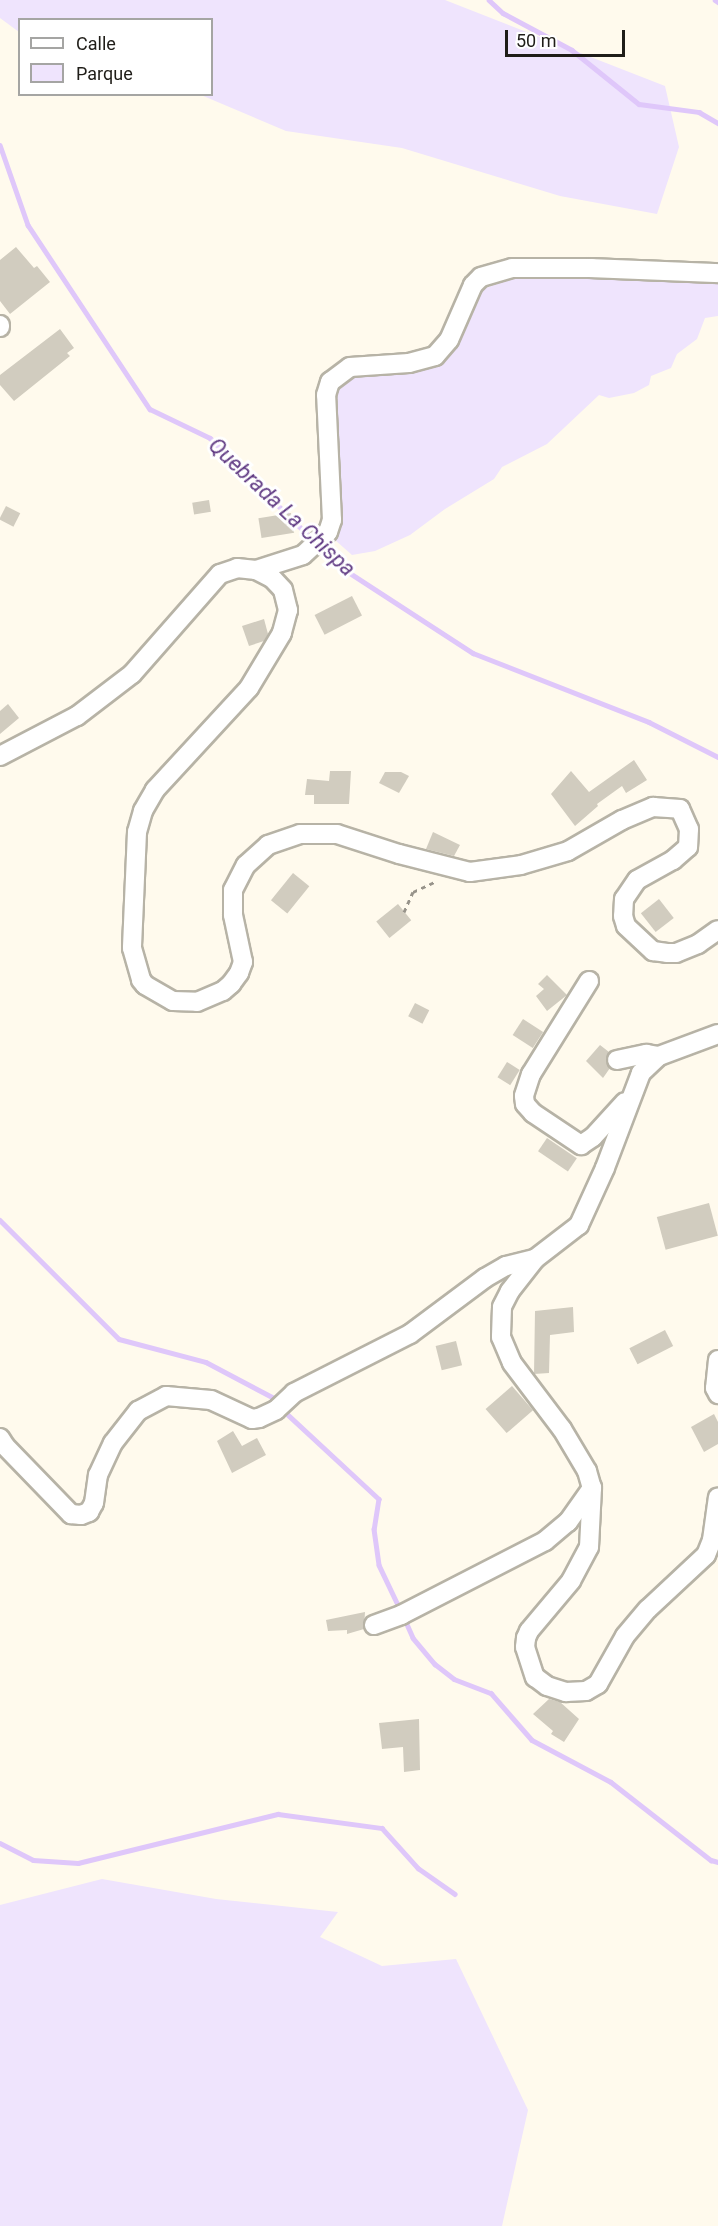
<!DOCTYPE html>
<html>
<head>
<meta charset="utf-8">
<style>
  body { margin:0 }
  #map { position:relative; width:718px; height:2226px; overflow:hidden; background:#fffaed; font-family:Roboto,sans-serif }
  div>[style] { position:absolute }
  .green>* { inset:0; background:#efe4fd }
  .stream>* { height:4.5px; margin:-2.25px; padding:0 2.25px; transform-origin:2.25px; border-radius:2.25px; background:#dfc7fa }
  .building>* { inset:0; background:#d1ccbf; transform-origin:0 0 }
  .path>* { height:3px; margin-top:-1.5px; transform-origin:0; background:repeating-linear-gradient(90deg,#97938a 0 4.5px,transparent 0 9px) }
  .roads { filter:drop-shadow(2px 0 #b7b3a6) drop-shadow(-2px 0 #b7b3a6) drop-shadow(0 2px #b7b3a6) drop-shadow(0 -2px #b7b3a6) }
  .minor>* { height:18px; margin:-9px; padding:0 9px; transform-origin:9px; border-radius:9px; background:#fff }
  span { translate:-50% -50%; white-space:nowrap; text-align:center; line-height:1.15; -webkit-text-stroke:6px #fff; paint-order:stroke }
  .water-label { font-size:22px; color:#603a83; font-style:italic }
  .legend { position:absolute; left:18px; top:18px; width:195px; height:78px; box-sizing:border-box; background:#fff; border:2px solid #a5a5a3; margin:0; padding:8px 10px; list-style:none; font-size:18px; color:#1f1d18 }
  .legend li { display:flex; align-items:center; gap:12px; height:30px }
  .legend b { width:30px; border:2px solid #a5a5a3 }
  .scale { position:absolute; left:505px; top:30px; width:120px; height:27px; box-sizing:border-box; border:3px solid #1f1d18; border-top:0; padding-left:8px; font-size:18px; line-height:21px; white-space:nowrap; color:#1f1d18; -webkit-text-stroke:4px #fff; paint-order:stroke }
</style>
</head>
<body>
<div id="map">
  <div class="green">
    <div style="clip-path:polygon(0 0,445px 0,665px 86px,679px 147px,657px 214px,560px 196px,402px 148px,286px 131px,201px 95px,212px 94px,212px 20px,20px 20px,19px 32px,0 18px)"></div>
    <div style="clip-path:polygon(511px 279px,718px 279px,718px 316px,705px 318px,697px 339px,677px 354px,671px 368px,651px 376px,649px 385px,634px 393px,609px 398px,599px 395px,547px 444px,502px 467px,494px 479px,445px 509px,410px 535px,375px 551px,352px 555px,335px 540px,338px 523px,331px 405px,339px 386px,350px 374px,438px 362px,461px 336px,477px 291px)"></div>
    <div style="clip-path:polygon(102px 1879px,216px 1899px,338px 1912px,320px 1937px,382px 1966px,456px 1959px,528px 2110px,502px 2226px,0 2226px,0 1905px)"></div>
  </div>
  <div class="stream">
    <div style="left:489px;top:0;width:19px;rotate:43deg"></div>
    <div style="left:503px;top:13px;width:78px;rotate:28.2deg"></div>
    <div style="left:572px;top:50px;width:86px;rotate:38.9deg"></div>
    <div style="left:639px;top:104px;width:61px;rotate:7.6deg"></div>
    <div style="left:699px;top:112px;width:22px;rotate:30deg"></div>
    <div style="left:715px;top:0;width:4px;rotate:34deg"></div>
    <div style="left:0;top:145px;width:85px;rotate:70.7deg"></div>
    <div style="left:28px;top:225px;width:221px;rotate:56.5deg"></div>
    <div style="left:150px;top:409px;width:67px;rotate:25.8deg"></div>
    <div style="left:210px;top:438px;width:146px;rotate:44.7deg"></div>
    <div style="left:320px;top:547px;width:27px;rotate:45deg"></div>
    <div style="left:339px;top:566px;width:160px;rotate:33deg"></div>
    <div style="left:473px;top:653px;width:189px;rotate:21.4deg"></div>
    <div style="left:649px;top:722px;width:77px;rotate:26.9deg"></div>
    <div style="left:0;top:1220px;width:168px;rotate:45deg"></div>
    <div style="left:119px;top:1339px;width:90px;rotate:14.8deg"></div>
    <div style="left:206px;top:1362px;width:75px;rotate:27.9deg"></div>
    <div style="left:285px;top:1412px;width:128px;rotate:42.8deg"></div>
    <div style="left:379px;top:1499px;width:30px;rotate:99deg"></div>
    <div style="left:374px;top:1529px;width:36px;rotate:82deg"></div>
    <div style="left:379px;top:1565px;width:47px;rotate:64.5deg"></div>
    <div style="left:406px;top:1622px;width:17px;rotate:66deg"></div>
    <div style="left:413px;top:1638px;width:34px;rotate:50deg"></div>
    <div style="left:435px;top:1664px;width:24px;rotate:38deg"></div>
    <div style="left:454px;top:1679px;width:40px;rotate:21deg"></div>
    <div style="left:491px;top:1693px;width:62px;rotate:48.9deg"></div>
    <div style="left:532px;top:1740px;width:89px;rotate:28deg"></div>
    <div style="left:611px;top:1782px;width:127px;rotate:38deg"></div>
    <div style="left:711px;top:1860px;width:7px;rotate:16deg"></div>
    <div style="left:0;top:1843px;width:37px;rotate:27deg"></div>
    <div style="left:33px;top:1860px;width:45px;rotate:3.8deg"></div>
    <div style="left:78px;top:1863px;width:206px;rotate:-13.8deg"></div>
    <div style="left:278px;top:1814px;width:105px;rotate:7.7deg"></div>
    <div style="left:382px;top:1828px;width:54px;rotate:48deg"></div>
    <div style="left:418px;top:1868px;width:45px;rotate:35.1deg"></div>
  </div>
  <div class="building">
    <div style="clip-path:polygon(16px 247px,34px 268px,37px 266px,50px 282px,10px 314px,0 301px,0 260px)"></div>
    <div style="clip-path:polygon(60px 329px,74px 348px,67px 353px,70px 356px,14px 401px,0 385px,0 375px)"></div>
    <div style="left:209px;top:500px;width:12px;height:17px;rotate:81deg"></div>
    <div style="left:6px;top:506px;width:16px;height:15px;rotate:27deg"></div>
    <div style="left:291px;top:513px;width:20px;height:33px;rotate:81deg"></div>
    <div style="left:352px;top:596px;width:22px;height:42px;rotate:63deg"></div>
    <div style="clip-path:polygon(264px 619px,268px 634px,264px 641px,249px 646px,242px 626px)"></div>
    <div style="clip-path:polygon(8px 704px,19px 718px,0 734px,0 711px)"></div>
    <div style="clip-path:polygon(634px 760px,647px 780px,626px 793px,622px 786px,597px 804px,598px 806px,575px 826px,551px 794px,571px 771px,589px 792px)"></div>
    <div style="clip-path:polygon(330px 771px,351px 771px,349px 804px,314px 804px,314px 795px,305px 795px,307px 779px,329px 781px)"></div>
    <div style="clip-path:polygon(385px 772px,401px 772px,409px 776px,399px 793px,379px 783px)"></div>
    <div style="clip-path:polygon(433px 832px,460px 845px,454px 856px,426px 849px)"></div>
    <div style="left:293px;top:873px;width:21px;height:35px;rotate:39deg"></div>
    <div style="left:659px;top:899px;width:24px;height:23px;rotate:52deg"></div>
    <div style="left:398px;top:904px;width:21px;height:28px;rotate:51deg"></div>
    <div style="clip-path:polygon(547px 975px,567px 995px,547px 1011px,536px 996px,544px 989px,538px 984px)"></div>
    <div style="left:415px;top:1003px;width:16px;height:15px;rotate:27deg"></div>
    <div style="left:523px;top:1019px;width:24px;height:19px;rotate:33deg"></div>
    <div style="clip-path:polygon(600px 1045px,609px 1052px,606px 1062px,610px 1068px,603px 1078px,586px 1061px)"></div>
    <div style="left:507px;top:1062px;width:15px;height:18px;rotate:32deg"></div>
    <div style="left:547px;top:1138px;width:36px;height:16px;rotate:34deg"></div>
    <div style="left:709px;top:1203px;width:34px;height:54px;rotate:75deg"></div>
    <div style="clip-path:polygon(573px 1307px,574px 1332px,550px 1335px,549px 1373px,534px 1374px,535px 1311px)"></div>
    <div style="left:665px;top:1330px;width:18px;height:40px;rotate:63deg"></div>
    <div style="left:456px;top:1341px;width:25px;height:21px;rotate:76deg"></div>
    <div style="left:512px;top:1386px;width:32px;height:35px;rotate:49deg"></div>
    <div style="clip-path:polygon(714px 1414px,718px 1422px,718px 1444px,704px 1452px,691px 1427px)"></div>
    <div style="clip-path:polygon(233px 1431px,242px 1446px,257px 1438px,266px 1455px,232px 1473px,217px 1441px)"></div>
    <div style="clip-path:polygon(365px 1612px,364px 1629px,347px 1634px,347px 1630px,328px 1631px,326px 1620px)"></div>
    <div style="clip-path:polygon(549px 1699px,560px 1702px,579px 1719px,564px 1742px,551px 1734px,553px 1731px,533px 1714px)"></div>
    <div style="clip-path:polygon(419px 1719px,420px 1770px,404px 1772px,403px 1747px,382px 1749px,379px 1723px)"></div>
  </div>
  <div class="path">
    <div style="left:404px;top:912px;width:22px;rotate:-66deg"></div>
    <div style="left:413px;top:892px;width:26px;rotate:-25deg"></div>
  </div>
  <div class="roads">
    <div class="minor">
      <div style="left:0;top:325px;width:2px;rotate:90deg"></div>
      <div style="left:256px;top:570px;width:49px;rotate:-17.7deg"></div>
      <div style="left:303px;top:555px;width:34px;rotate:-43deg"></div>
      <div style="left:328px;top:532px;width:13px;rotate:-72deg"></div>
      <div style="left:332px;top:520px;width:125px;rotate:-92.7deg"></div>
      <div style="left:326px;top:395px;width:14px;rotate:-73deg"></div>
      <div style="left:330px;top:382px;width:25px;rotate:-37deg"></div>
      <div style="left:350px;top:367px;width:59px;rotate:-3.9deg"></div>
      <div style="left:409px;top:363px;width:27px;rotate:-15deg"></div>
      <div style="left:435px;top:356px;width:21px;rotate:-49deg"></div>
      <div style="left:449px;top:340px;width:60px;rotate:-66.4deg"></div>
      <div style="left:473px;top:285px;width:11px;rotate:-45deg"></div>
      <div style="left:481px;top:277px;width:32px;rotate:-16deg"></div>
      <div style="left:512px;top:268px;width:80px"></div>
      <div style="left:592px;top:268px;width:126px;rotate:2.3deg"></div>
      <div style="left:0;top:756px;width:87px;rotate:-27.5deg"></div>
      <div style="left:77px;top:716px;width:69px;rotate:-37.4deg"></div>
      <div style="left:132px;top:674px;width:133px;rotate:-48.7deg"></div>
      <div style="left:220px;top:574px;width:18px;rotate:-19deg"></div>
      <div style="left:237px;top:568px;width:19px;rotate:6deg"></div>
      <div style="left:256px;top:570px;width:18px;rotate:27deg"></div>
      <div style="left:272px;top:578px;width:16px;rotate:47deg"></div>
      <div style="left:283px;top:590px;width:21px;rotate:76deg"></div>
      <div style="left:288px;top:610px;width:24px;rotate:105deg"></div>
      <div style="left:282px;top:633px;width:64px;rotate:121deg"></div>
      <div style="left:249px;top:688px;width:139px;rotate:132.7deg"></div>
      <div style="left:155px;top:790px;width:24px;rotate:120deg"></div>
      <div style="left:143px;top:811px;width:22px;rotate:106deg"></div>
      <div style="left:137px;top:832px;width:116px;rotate:92.5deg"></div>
      <div style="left:132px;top:948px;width:33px;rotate:74deg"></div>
      <div style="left:141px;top:980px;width:6px;rotate:51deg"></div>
      <div style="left:145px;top:985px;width:32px;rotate:30deg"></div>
      <div style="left:173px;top:1001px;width:24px;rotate:2deg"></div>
      <div style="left:197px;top:1002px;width:28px;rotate:-23deg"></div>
      <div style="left:223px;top:991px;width:11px;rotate:-41deg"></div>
      <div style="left:231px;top:984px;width:14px;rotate:-54deg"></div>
      <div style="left:239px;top:973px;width:12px;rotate:-70deg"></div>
      <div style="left:243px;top:962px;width:48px;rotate:-102deg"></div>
      <div style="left:233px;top:915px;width:25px;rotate:-90deg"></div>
      <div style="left:233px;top:890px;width:28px;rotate:-63deg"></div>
      <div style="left:246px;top:865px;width:30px;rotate:-42deg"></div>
      <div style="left:268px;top:845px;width:34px;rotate:-19deg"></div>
      <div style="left:300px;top:834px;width:37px"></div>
      <div style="left:337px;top:834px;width:65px;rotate:17.9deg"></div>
      <div style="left:399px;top:854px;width:73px;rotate:14.2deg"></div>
      <div style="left:470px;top:872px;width:51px;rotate:-7.8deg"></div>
      <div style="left:521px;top:865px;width:49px;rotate:-16.6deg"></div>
      <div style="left:568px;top:851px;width:62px;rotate:-29.9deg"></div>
      <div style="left:622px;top:820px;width:34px;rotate:-23deg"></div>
      <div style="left:653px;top:807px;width:27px;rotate:4deg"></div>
      <div style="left:680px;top:809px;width:22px;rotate:66deg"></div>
      <div style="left:689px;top:829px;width:18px;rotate:93deg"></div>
      <div style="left:688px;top:847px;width:20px;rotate:139deg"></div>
      <div style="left:673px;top:860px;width:41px;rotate:150.9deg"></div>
      <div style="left:637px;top:880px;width:23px;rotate:124deg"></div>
      <div style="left:624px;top:899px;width:17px;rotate:93deg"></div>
      <div style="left:623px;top:916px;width:10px;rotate:73deg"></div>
      <div style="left:626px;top:926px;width:37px;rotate:43deg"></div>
      <div style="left:653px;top:951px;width:14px;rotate:8deg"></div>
      <div style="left:667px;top:953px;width:9px"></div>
      <div style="left:676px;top:953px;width:24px;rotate:-22deg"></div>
      <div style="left:698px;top:944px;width:24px;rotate:-35deg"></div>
      <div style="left:589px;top:981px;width:110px;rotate:121.9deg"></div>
      <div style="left:531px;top:1074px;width:23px;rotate:108deg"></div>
      <div style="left:524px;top:1096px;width:8px;rotate:83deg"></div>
      <div style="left:525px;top:1104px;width:12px;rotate:48deg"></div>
      <div style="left:533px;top:1113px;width:58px;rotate:33.7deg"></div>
      <div style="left:581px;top:1145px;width:14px;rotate:-34deg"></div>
      <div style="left:593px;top:1137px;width:47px;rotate:-47.6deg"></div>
      <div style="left:718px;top:1034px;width:63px;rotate:159.6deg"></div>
      <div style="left:659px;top:1056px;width:25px;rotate:137deg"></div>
      <div style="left:641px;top:1073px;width:102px;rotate:110.8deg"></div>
      <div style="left:605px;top:1168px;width:63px;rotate:114.5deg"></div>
      <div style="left:579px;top:1225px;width:56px;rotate:142.3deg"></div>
      <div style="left:535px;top:1259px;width:41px;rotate:128deg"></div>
      <div style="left:510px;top:1291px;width:18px;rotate:117deg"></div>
      <div style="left:502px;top:1307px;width:30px;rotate:92deg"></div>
      <div style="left:501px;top:1337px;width:28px;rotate:67deg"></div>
      <div style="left:512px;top:1363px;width:83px;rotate:52.9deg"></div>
      <div style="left:562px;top:1429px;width:49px;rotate:59.2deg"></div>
      <div style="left:587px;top:1471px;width:18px;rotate:74deg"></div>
      <div style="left:592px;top:1488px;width:59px;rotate:92.9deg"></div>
      <div style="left:589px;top:1547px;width:38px;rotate:118deg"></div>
      <div style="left:571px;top:1581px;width:65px;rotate:130deg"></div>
      <div style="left:529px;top:1631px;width:8px;rotate:113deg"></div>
      <div style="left:526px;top:1638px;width:9px;rotate:96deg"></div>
      <div style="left:525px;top:1647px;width:32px;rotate:72deg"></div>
      <div style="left:535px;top:1677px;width:15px;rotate:37deg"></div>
      <div style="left:547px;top:1686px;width:20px;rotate:18deg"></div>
      <div style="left:566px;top:1692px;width:20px;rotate:-3deg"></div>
      <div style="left:586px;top:1691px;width:14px;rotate:-30deg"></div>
      <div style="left:598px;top:1684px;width:55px;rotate:-60.6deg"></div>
      <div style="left:625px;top:1636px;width:35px;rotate:-50deg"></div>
      <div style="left:648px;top:1609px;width:79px;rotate:-43deg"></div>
      <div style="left:706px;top:1555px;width:16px;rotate:-68deg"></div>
      <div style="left:712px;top:1540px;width:43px;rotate:-82.1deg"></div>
      <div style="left:617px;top:1060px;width:30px;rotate:-12deg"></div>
      <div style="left:646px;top:1054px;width:13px;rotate:9deg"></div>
      <div style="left:718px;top:1360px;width:28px;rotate:96deg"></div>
      <div style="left:715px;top:1388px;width:7px;rotate:63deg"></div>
      <div style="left:0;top:1438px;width:9px;rotate:58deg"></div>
      <div style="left:5px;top:1446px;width:95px;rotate:45.9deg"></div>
      <div style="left:71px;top:1514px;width:10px;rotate:6deg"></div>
      <div style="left:81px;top:1515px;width:9px;rotate:-21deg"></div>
      <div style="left:89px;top:1512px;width:10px;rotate:-61deg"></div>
      <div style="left:94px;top:1503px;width:28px;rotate:-82deg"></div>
      <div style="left:98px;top:1475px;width:35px;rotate:-65deg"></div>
      <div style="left:113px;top:1443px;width:41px;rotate:-52deg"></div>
      <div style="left:138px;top:1411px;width:32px;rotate:-28deg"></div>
      <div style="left:166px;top:1396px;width:45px;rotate:5.1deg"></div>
      <div style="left:211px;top:1400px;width:45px;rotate:24.9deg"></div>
      <div style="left:252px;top:1419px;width:7px;rotate:-8deg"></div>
      <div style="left:259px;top:1418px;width:19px;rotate:-25deg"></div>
      <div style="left:276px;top:1410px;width:25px;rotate:-43deg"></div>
      <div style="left:294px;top:1393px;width:130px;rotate:-27deg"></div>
      <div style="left:410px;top:1334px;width:94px;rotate:-36.7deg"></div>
      <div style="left:485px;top:1278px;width:24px;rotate:-30deg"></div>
      <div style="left:506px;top:1266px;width:30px;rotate:-14deg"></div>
      <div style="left:374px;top:1625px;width:29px;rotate:-20deg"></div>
      <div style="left:401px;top:1615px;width:162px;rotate:-27.2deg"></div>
      <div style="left:545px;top:1541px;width:30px;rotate:-40deg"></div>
      <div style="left:568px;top:1522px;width:42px;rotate:-54.8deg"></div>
    </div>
  </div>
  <div class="water-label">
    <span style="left:282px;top:507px;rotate:43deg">Quebrada La Chispa</span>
  </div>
  <ul class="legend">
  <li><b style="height:8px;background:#fff"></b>Calle</li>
  <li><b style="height:16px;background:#efe4fd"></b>Parque</li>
  </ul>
  <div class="scale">50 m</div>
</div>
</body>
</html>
